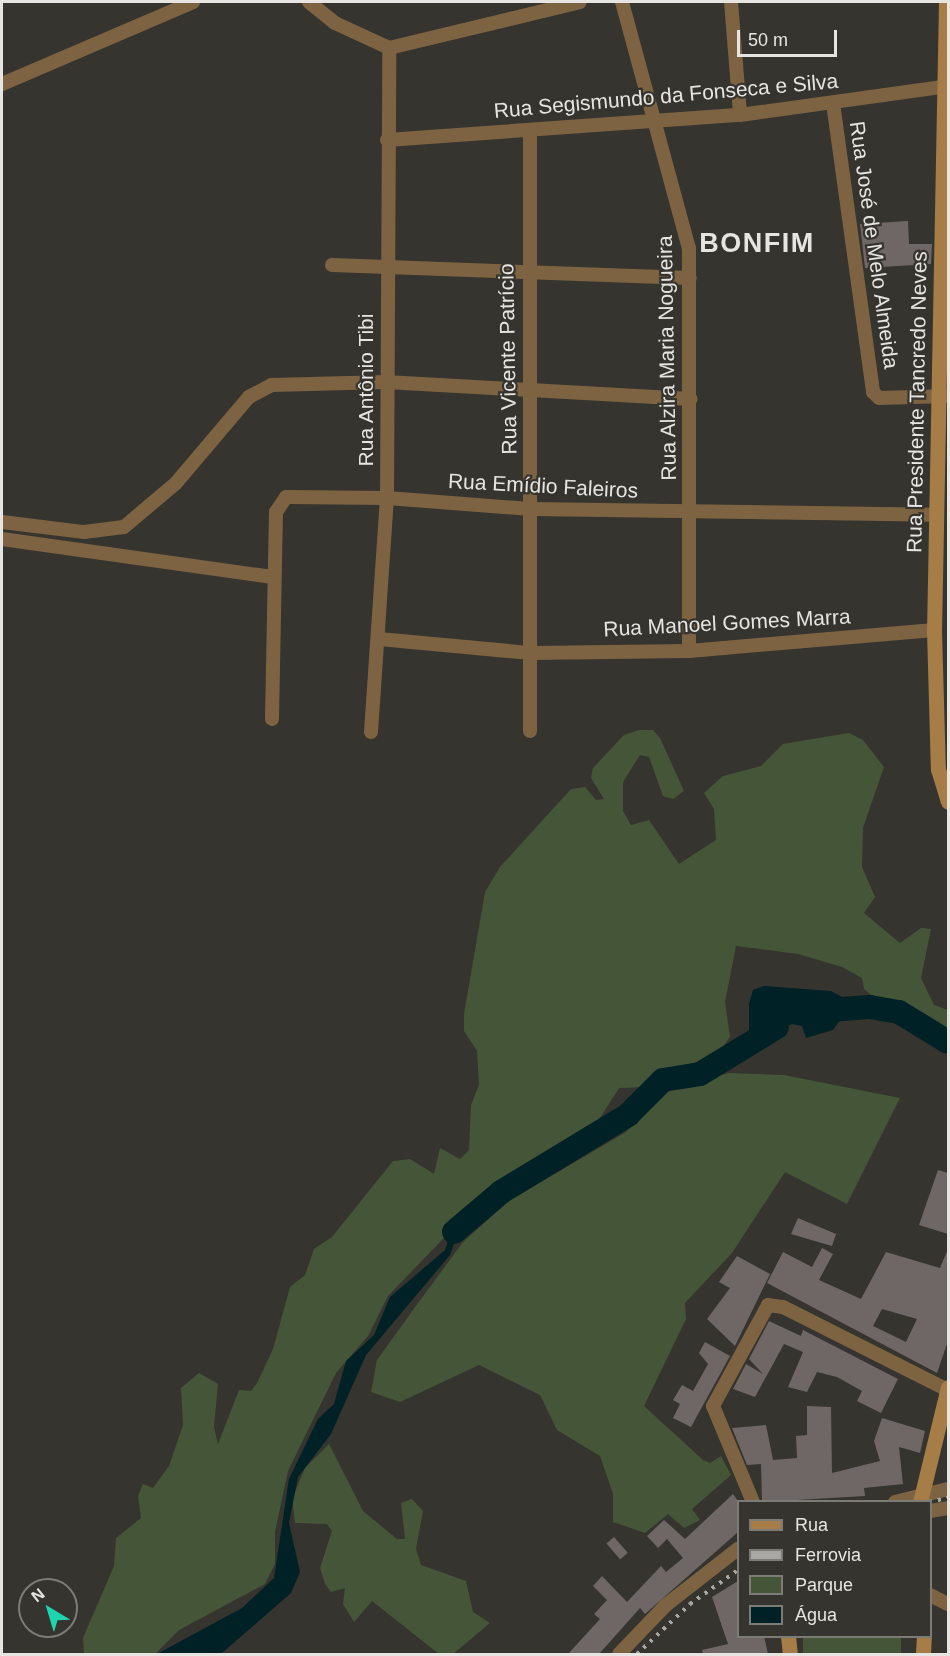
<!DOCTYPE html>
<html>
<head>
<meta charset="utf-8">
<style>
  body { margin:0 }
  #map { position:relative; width:950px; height:1656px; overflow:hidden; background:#35342e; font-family:Arial,sans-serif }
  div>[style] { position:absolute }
  .green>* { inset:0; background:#455638; transform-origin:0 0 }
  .water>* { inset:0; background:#002125 }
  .river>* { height:24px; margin:-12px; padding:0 12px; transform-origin:12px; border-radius:12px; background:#002125 }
  .building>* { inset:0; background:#6f6766; transform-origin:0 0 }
  .street>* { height:14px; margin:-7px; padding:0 7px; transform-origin:7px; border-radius:7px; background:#7d6342 }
  .secondary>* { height:15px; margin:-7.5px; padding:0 7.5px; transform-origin:7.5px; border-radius:7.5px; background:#a67d47 }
  .rail>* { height:4px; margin-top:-2px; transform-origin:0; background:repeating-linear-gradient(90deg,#a8a7a3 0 3px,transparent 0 9px) }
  span { translate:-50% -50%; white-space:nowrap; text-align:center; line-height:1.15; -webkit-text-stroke:4.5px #35342e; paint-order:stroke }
  .street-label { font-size:21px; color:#e6e5e2 }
  .district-label { font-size:27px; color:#e6e5e2; font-weight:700; letter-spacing:1.5px }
  .frame { position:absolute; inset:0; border:3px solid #e6e5e2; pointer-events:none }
  .legend { position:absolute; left:737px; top:1500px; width:195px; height:138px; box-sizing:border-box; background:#35342e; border:2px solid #7c7b76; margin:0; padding:8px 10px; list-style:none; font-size:18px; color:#e6e5e2 }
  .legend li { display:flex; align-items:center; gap:12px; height:30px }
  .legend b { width:30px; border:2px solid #7c7b76 }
  .north { position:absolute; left:18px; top:1578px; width:60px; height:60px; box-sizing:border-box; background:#35342e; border:2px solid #7c7b76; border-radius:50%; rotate:322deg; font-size:16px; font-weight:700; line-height:24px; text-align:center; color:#e6e5e2 }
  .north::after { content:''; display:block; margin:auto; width:21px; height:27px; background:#1fd5b0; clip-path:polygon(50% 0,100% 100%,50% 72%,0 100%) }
  .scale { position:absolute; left:737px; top:30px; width:100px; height:27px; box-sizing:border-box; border:3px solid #e6e5e2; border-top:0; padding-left:8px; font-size:18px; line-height:21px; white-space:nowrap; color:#e6e5e2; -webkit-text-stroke:4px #35342e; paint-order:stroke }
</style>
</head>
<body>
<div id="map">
  <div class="green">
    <div style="clip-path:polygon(639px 730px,653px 730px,660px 738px,684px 791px,673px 799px,663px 796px,649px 757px,640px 755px,623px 782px,623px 811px,631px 825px,649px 820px,679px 864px,716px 840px,714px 809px,704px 793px,723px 776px,761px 766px,783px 744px,849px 733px,863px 740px,884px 767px,863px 828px,862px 867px,875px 897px,864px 913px,900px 943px,921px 928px,931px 929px,921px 978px,934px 1005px,948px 1010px,948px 1034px,879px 1001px,864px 989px,862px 978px,842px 967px,798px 954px,736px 946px,725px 1002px,730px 1037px,715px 1058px,658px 1072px,646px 1087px,619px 1088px,593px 1129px,495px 1185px,388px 1296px,368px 1336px,336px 1373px,288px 1471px,275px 1532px,275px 1564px,265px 1584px,179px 1630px,155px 1654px,84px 1654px,83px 1638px,114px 1566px,116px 1538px,141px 1518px,138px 1496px,143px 1484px,153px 1488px,169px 1466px,183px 1425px,181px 1388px,199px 1373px,218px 1384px,214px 1427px,218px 1444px,239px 1390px,251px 1391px,257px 1383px,273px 1349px,290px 1287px,305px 1275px,314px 1249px,332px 1237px,393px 1161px,410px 1159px,434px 1174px,440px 1148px,460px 1159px,469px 1150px,471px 1105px,479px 1085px,477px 1051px,464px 1031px,464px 1014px,485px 892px,500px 867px,571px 789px,585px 787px,596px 800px,604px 799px,591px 778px,593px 768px,624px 735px)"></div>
    <div style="clip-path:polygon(729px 1073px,784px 1075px,900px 1098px,847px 1204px,785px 1172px,732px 1253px,685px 1303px,686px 1319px,644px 1406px,703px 1460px,710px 1463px,721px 1456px,731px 1475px,692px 1509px,700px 1520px,684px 1528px,668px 1514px,645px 1533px,613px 1522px,613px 1494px,600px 1456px,557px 1430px,540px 1395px,479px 1365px,400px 1402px,371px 1392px,377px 1360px,413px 1310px,463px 1242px,509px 1201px,626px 1132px,671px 1088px)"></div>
    <div style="clip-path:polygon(329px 1444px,363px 1511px,397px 1539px,405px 1539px,401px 1503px,412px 1499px,423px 1511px,416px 1549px,421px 1565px,466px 1581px,473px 1612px,490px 1623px,453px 1654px,439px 1654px,372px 1601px,354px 1622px,343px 1604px,345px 1588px,331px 1592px,325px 1584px,320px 1568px,332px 1531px,327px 1524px,295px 1523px,292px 1499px,305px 1468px)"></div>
    <div style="left:803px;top:1637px;width:98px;height:17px"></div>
  </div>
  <div class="water">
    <div style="clip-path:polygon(764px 986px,831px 991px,844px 998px,846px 1012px,833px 1030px,806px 1038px,802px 1026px,792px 1024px,749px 1043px,749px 1004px,753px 990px)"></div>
    <div style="clip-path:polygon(482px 1209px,459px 1230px,450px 1255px,366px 1355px,331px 1434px,298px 1477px,289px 1523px,300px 1572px,291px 1593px,222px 1653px,157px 1654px,242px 1608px,274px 1578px,289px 1479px,318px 1419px,334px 1404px,346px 1361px,374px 1335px,390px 1297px,445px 1250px,453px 1227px)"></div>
  </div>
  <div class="river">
    <div style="left:814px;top:1011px;width:56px;rotate:-4.1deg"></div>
    <div style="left:870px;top:1007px;width:29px;rotate:10deg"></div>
    <div style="left:899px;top:1012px;width:57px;rotate:31.5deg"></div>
    <div style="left:454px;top:1232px;width:62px;rotate:-40.4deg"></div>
    <div style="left:501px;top:1192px;width:149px;rotate:-31.2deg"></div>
    <div style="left:628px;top:1115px;width:49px;rotate:-45deg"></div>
    <div style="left:663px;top:1080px;width:37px;rotate:-9deg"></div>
    <div style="left:700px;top:1074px;width:90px;rotate:-31.4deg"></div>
  </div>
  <div class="building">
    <div style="clip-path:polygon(908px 221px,909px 244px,932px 244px,931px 264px,865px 268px,860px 224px)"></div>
    <div style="clip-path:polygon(938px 1170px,948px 1173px,948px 1234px,919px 1225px)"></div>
    <div style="clip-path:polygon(798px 1218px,836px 1234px,832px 1246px,791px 1234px)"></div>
    <div style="clip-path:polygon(evenodd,822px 1248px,833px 1254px,819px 1280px,861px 1299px,886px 1252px,940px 1268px,948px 1249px,948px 1341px,937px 1373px,767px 1283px,783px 1252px,812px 1267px,822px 1248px,882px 1309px,917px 1319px,906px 1342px,873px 1326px,882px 1309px)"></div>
    <div style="clip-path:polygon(737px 1256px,770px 1274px,735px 1346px,707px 1319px,730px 1288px,719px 1282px)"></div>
    <div style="clip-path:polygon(769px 1321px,801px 1336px,803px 1330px,898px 1379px,881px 1413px,857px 1401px,862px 1391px,837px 1377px,817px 1372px,807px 1392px,788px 1387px,803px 1352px,784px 1344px,755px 1397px,733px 1389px,746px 1364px,763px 1374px,749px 1359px)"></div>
    <div style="clip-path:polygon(705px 1342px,730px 1356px,691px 1427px,673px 1418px,680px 1404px,673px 1400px,682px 1385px,693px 1391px,708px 1364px,699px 1353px)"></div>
    <div style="clip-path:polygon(807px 1406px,831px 1407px,832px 1473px,880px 1461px,874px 1441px,882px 1418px,925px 1431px,920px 1453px,899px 1447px,903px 1484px,864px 1488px,865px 1496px,762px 1502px,761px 1464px,747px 1465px,732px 1428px,766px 1425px,773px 1460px,797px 1458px,796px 1436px,807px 1435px)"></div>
    <div style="clip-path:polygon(733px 1494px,738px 1501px,738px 1532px,645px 1614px,640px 1608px,599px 1654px,568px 1654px,600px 1619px,594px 1614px,607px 1600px,593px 1586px,602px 1576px,627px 1602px,661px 1566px,666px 1572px,683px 1558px,667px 1539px,658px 1548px,647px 1536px,664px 1520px,685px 1539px)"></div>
    <div style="left:614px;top:1537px;width:21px;height:10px;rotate:49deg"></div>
    <div style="clip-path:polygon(738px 1581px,738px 1636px,764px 1636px,768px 1654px,703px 1654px,702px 1650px,728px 1644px,712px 1597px)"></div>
  </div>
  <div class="street">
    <div style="left:309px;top:2px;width:33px;rotate:39deg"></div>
    <div style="left:335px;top:23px;width:60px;rotate:24.8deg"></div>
    <div style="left:622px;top:2px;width:255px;rotate:74.8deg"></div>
    <div style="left:689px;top:248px;width:403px;rotate:90deg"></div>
    <div style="left:731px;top:2px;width:113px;rotate:85.4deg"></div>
    <div style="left:389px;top:48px;width:196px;rotate:-13.5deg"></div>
    <div style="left:2px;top:84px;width:208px;rotate:-23.2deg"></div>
    <div style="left:833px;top:103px;width:292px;rotate:82.1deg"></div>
    <div style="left:873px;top:392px;width:8px;rotate:45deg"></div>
    <div style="left:879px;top:398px;width:69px;rotate:-1.7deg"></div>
    <div style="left:530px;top:131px;width:600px;rotate:90deg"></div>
    <div style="left:387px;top:140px;width:354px;rotate:-4.1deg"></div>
    <div style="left:740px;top:115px;width:210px;rotate:-7.9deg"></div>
    <div style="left:332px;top:265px;width:358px;rotate:2.1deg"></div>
    <div style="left:2px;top:522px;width:83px;rotate:7deg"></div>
    <div style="left:84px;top:532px;width:40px;rotate:-7.1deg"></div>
    <div style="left:124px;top:527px;width:68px;rotate:-40.2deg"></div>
    <div style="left:176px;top:483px;width:113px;rotate:-49.7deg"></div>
    <div style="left:249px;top:397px;width:26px;rotate:-28deg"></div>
    <div style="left:272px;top:385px;width:114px;rotate:-1.5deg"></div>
    <div style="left:386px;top:382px;width:305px;rotate:3.2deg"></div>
    <div style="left:2px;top:539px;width:273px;rotate:8deg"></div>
    <div style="left:379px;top:639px;width:153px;rotate:5.3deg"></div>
    <div style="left:531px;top:653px;width:158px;rotate:-0.7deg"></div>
    <div style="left:689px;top:651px;width:246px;rotate:-4.9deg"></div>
    <div style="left:272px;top:719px;width:207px;rotate:-88.9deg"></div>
    <div style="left:276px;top:512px;width:18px;rotate:-56deg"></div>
    <div style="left:286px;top:497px;width:101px;rotate:0.6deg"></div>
    <div style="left:387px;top:498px;width:144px;rotate:4.4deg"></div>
    <div style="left:531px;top:509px;width:405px;rotate:0.8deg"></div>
    <div style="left:371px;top:732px;width:235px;rotate:-86.1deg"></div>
    <div style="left:387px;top:498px;width:450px;rotate:-89.7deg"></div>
    <div style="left:753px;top:1502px;width:104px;rotate:-112.6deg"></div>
    <div style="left:713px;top:1406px;width:115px;rotate:-61.4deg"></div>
    <div style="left:768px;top:1305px;width:15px;rotate:8deg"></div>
    <div style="left:783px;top:1307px;width:185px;rotate:26.7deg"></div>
    <div style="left:895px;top:1502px;width:55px;rotate:-13.8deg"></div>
    <div style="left:930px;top:1511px;width:18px;rotate:-9deg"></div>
    <div style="left:930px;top:1595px;width:20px;rotate:27deg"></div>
    <div style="left:619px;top:1654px;width:68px;rotate:-46.2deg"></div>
    <div style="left:666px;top:1605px;width:91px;rotate:-37.9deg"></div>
  </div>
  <div class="secondary">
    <div style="left:946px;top:2px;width:628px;rotate:91.09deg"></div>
    <div style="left:934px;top:630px;width:139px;rotate:88.4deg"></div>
    <div style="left:938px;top:769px;width:34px;rotate:73deg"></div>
    <div style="left:920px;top:1502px;width:118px;rotate:-76.3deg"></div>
    <div style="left:788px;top:1636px;width:18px;rotate:84deg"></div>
    <div style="left:923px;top:1654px;width:18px;rotate:-87deg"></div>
  </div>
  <div class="rail">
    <div style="left:929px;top:1502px;width:19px;rotate:-12deg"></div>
    <div style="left:637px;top:1654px;width:73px;rotate:-43.3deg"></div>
    <div style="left:690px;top:1604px;width:59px;rotate:-35.3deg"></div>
  </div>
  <div class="street-label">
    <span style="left:666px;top:96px;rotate:-5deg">Rua Segismundo da Fonseca e Silva</span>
    <span style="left:874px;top:245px;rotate:82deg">Rua José de Melo Almeida</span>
    <span style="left:667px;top:358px;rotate:-91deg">Rua Alzira Maria Nogueira</span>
    <span style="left:508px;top:359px;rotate:-91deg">Rua Vicente Patrício</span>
    <span style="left:366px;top:390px;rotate:-90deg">Rua Antônio Tibi</span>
    <span style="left:917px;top:402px;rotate:-89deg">Rua Presidente Tancredo Neves</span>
    <span style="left:543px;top:486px;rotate:3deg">Rua Emídio Faleiros</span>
    <span style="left:727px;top:623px;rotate:-3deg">Rua Manoel Gomes Marra</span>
  </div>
  <div class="district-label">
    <span style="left:757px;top:244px">BONFIM</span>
  </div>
  <div class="frame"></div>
  <ul class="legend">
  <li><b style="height:8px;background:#a67d47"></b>Rua</li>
  <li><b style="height:8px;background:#a8a7a3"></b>Ferrovia</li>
  <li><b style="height:16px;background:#455638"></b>Parque</li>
  <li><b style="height:16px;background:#002125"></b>Água</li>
  </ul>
  <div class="north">N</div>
  <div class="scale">50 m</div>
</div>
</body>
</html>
